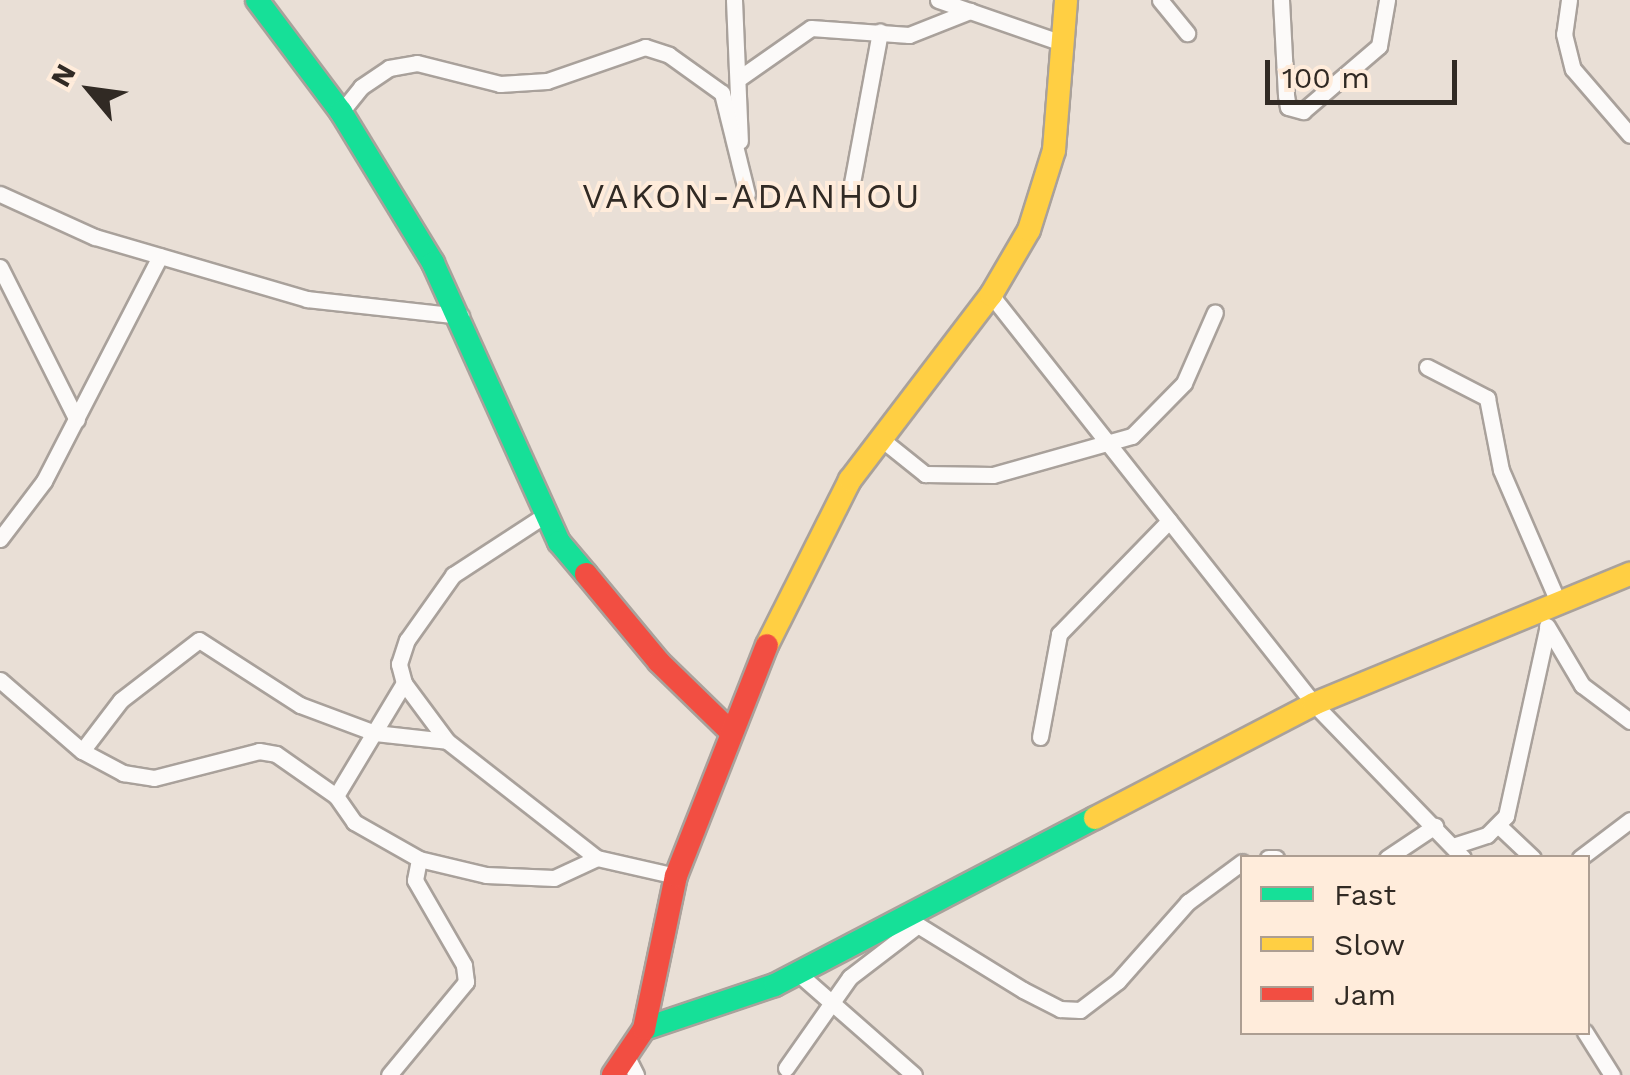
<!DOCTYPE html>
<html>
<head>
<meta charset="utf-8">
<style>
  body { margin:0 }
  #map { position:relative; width:1630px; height:1075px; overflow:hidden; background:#e9dfd6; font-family:"Work Sans",sans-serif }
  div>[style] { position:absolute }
  .roads { filter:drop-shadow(2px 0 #a9a19b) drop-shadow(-2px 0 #a9a19b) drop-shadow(0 2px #a9a19b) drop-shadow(0 -2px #a9a19b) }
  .street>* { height:15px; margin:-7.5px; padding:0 7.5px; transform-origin:7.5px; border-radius:7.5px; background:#fcfaf9 }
  .fast>* { height:22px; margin:-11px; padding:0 11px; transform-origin:11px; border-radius:11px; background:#16e098 }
  .slow>* { height:22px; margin:-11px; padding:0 11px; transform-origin:11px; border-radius:11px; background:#ffcf43 }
  .jam>* { height:22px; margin:-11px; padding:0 11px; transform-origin:11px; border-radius:11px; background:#f24e42 }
  span { translate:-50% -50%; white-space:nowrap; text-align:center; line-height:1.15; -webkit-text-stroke:8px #ffecdb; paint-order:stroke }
  .quarter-label { font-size:35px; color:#312a24; letter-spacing:2.5px }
  .legend { position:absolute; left:1240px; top:855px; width:350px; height:180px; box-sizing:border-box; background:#ffecdb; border:2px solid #ad9e92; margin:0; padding:12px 18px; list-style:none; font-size:30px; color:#312a24 }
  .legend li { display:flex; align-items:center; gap:20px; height:50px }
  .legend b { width:50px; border:2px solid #ad9e92 }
  .north { position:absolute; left:40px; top:40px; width:100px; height:100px; -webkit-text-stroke:8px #ffecdb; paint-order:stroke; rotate:299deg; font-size:28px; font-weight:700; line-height:40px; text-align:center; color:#312a24 }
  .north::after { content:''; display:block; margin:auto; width:35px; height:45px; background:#312a24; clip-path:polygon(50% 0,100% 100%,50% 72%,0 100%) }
  .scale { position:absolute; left:1265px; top:60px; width:192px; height:45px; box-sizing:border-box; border:5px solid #312a24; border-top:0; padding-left:12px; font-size:30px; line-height:35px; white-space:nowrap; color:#312a24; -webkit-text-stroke:8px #ffecdb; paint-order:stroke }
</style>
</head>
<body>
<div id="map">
  <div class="roads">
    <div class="street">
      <div style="left:734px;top:0;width:141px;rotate:87.6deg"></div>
      <div style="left:938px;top:0;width:131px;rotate:19.1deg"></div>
      <div style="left:1160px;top:0;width:43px;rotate:50.7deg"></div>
      <div style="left:1281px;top:0;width:95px;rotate:87deg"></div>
      <div style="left:1286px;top:95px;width:12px;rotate:81deg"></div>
      <div style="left:1288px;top:107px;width:16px;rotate:15deg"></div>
      <div style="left:1303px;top:111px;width:100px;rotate:-40.5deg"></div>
      <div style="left:1379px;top:46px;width:47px;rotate:-80.1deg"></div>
      <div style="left:1569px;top:0;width:34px;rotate:98deg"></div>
      <div style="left:1564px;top:34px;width:36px;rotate:76deg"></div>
      <div style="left:1573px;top:69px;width:87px;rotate:49.2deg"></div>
      <div style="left:741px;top:77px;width:85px;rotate:-35deg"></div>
      <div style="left:811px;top:28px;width:98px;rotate:4.1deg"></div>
      <div style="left:909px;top:35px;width:66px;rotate:-21.5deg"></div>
      <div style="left:341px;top:112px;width:32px;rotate:-51deg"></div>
      <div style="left:361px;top:87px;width:34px;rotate:-34deg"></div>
      <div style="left:389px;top:68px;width:28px;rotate:-10deg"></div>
      <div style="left:417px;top:63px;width:86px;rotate:14.2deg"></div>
      <div style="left:500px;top:84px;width:47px;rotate:-3.7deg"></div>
      <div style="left:547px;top:81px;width:104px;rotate:-19.1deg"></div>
      <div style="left:645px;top:47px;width:25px;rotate:18deg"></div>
      <div style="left:669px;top:55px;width:65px;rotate:35.6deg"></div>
      <div style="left:722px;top:93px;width:104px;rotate:76.1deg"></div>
      <div style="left:852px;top:183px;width:154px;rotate:-79.5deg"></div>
      <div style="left:0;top:194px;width:104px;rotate:24.4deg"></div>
      <div style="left:95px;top:237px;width:221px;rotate:16.3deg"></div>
      <div style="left:307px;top:299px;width:155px;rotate:6.3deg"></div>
      <div style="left:0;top:267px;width:171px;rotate:63.3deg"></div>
      <div style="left:991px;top:295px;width:521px;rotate:51.7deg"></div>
      <div style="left:1314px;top:704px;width:214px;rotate:45.9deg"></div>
      <div style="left:1427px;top:367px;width:68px;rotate:27.3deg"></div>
      <div style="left:1487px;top:398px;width:73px;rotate:79deg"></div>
      <div style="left:1501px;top:470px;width:144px;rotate:66.6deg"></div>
      <div style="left:880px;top:438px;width:58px;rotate:38.7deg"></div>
      <div style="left:925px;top:474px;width:68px;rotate:0.8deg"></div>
      <div style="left:993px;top:475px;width:144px;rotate:-15.7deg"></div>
      <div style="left:1132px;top:436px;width:74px;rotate:-45.5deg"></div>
      <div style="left:1184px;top:383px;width:77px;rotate:-66.4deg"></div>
      <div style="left:0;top:539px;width:73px;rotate:-52.8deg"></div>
      <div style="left:44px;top:481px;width:253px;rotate:-62.7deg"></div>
      <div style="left:1547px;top:626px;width:69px;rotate:59.3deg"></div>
      <div style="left:1582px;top:685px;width:60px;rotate:36.9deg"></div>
      <div style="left:0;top:680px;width:108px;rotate:40.9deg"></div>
      <div style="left:82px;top:751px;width:47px;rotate:28.2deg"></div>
      <div style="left:123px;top:773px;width:31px;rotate:9deg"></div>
      <div style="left:154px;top:778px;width:108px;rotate:-14.4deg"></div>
      <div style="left:259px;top:751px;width:17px;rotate:10deg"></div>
      <div style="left:276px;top:754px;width:73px;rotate:35deg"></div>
      <div style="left:336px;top:796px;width:32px;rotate:55deg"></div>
      <div style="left:354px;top:822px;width:75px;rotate:29.6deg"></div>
      <div style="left:419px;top:859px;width:69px;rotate:13.4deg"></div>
      <div style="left:486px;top:875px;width:68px;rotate:2.5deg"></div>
      <div style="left:554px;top:878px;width:47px;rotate:-24.9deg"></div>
      <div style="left:597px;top:858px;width:81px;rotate:12.8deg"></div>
      <div style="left:1040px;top:737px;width:105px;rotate:-79.5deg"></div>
      <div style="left:1059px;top:634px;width:158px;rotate:-45.8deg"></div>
      <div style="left:447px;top:741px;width:72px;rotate:-126.6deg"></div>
      <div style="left:404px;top:683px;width:20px;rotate:-105deg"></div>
      <div style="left:399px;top:664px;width:25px;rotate:-72deg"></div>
      <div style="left:407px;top:640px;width:80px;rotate:-54.7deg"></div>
      <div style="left:453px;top:575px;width:110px;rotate:-33.1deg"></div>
      <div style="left:82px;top:751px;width:64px;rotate:-52.6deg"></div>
      <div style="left:121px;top:700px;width:98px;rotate:-37.6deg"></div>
      <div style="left:199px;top:640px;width:120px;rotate:32.8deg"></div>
      <div style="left:300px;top:705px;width:80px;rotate:20.5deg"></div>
      <div style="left:375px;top:733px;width:72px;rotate:6.3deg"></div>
      <div style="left:447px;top:741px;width:190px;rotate:38deg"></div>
      <div style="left:336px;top:796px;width:132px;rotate:-59deg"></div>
      <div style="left:1498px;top:825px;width:48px;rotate:43.3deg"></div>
      <div style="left:1453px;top:846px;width:36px;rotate:-18deg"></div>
      <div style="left:1487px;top:835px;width:27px;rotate:-45deg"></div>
      <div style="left:1506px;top:816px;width:190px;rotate:-77.6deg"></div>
      <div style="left:1268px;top:858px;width:8px"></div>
      <div style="left:1387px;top:858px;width:58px;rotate:-33.7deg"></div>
      <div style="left:1580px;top:858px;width:63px;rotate:-37.2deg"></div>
      <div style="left:908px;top:919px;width:135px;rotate:31.7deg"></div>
      <div style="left:1023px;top:990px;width:42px;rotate:27.2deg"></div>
      <div style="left:1060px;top:1009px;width:20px;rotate:3deg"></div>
      <div style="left:1080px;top:1010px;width:48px;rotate:-37.3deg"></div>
      <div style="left:1118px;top:981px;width:106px;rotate:-48.5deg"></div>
      <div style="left:1188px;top:902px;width:67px;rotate:-36.5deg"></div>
      <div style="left:799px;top:974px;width:153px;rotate:41.3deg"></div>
      <div style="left:1585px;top:1032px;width:51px;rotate:57.9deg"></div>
      <div style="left:627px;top:1057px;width:20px;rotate:63deg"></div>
      <div style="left:786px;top:1068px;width:111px;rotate:-54.9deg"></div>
      <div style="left:850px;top:977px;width:81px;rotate:-37.4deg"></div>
      <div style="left:389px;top:1075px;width:121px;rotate:-50.4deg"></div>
      <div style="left:466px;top:982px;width:17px;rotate:-97deg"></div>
      <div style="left:464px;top:965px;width:98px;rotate:-120deg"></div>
      <div style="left:415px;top:880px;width:21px;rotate:-79deg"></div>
    </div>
    <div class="fast">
      <div style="left:257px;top:0;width:140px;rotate:53.1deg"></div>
      <div style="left:341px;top:112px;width:177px;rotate:58.6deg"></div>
      <div style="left:433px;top:263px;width:306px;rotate:65.7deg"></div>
      <div style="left:559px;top:542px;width:42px;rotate:49.8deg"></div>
      <div style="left:644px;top:1029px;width:138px;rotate:-18.6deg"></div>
      <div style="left:775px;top:985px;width:361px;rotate:-27.6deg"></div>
    </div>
    <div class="slow">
      <div style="left:767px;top:645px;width:185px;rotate:-63.3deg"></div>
      <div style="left:850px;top:480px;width:233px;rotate:-52.7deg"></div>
      <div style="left:991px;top:295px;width:75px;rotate:-59.7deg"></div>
      <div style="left:1029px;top:230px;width:84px;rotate:-72.6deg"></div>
      <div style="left:1054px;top:150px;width:150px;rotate:-85.4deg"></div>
      <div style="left:1095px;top:818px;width:247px;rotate:-27.5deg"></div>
      <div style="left:1314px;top:704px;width:342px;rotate:-22.4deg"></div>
    </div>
    <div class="jam">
      <div style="left:586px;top:574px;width:114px;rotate:50.3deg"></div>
      <div style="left:659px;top:662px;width:96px;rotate:44.2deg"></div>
      <div style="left:613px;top:1075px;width:55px;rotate:-56deg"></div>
      <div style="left:644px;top:1029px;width:156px;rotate:-78.2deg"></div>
      <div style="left:676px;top:876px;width:248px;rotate:-68.5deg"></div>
    </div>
  </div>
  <div class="quarter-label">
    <span style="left:752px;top:196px">VAKON-ADANHOU</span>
  </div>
  <ul class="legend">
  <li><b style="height:12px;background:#16e098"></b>Fast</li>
  <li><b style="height:12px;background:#ffcf43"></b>Slow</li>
  <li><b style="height:12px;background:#f24e42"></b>Jam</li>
  </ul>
  <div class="north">N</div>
  <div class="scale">100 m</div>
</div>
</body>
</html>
